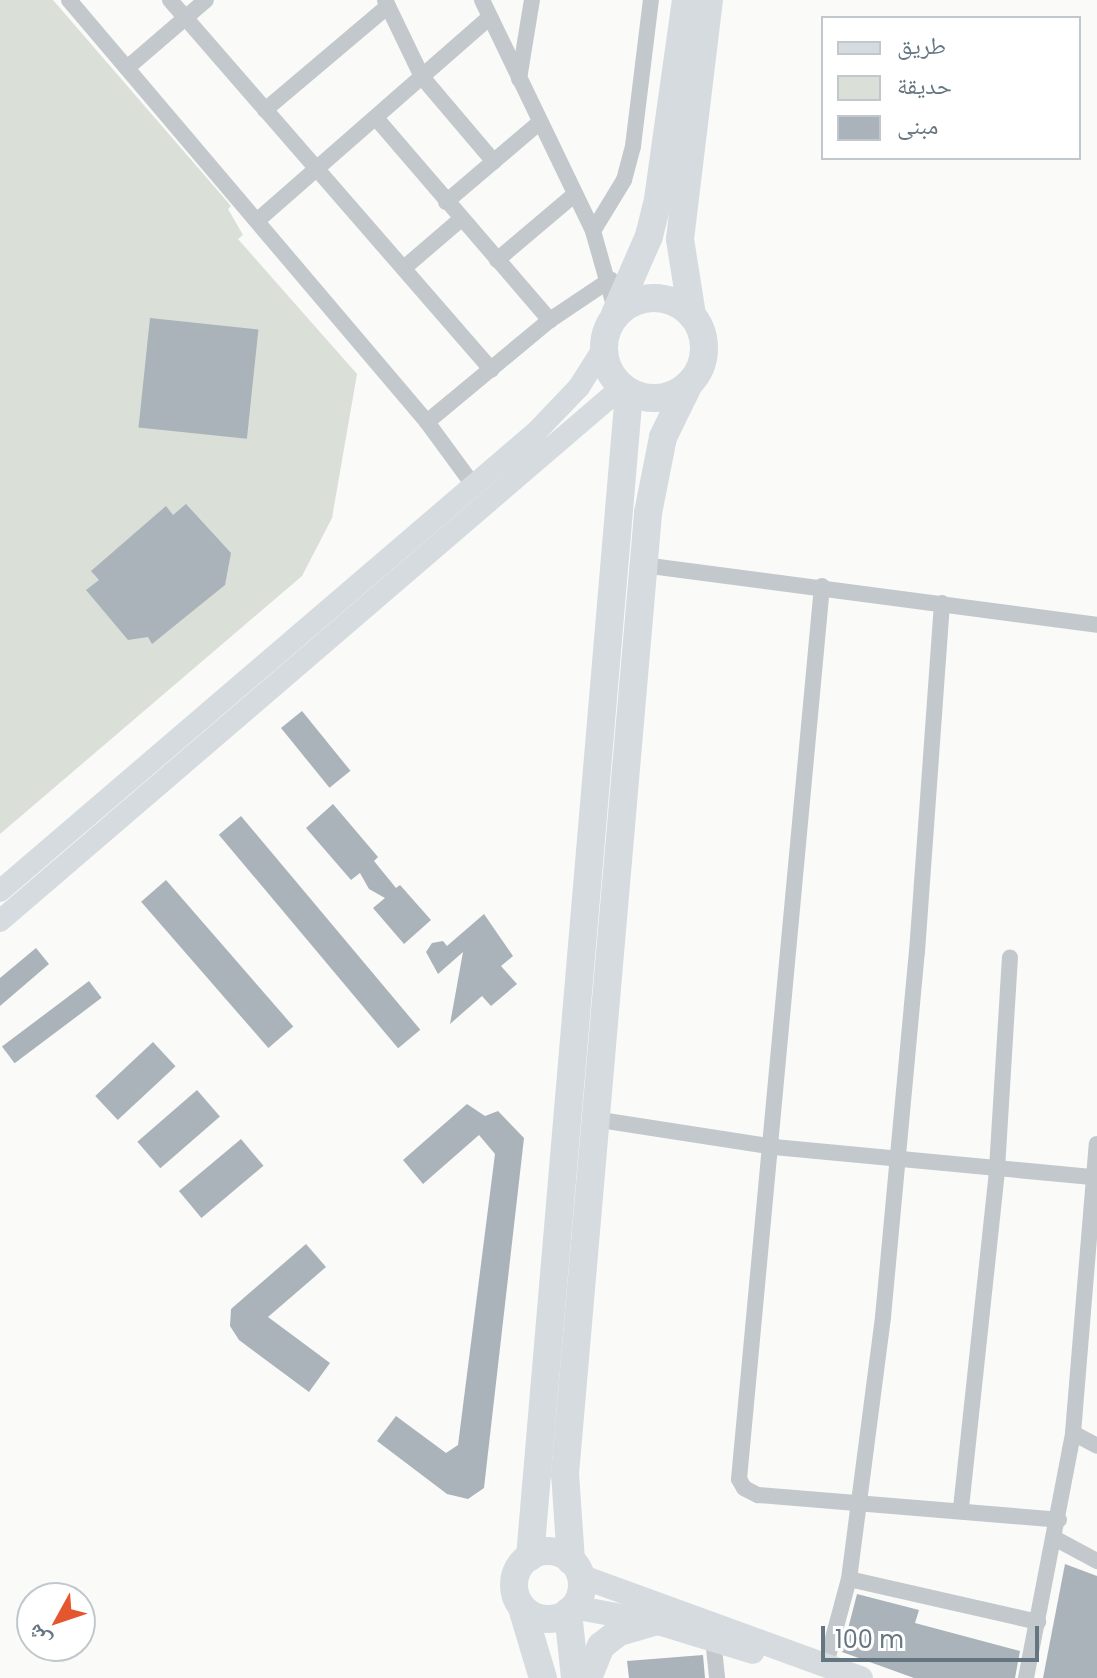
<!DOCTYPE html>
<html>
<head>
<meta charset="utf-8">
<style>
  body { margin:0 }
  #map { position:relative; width:1097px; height:1678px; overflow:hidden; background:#fafaf8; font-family:Poppins,"Noto Naskh Arabic",sans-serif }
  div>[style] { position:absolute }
  .green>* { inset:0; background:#dadfd7 }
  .building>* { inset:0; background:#aab3b9; transform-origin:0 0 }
  .street>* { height:16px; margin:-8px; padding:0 8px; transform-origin:8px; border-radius:8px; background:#c3c8cc }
  .secondary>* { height:22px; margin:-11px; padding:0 11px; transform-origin:11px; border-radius:11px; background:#d6dbdf }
  .primary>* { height:24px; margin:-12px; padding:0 12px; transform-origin:12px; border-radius:12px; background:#d6dbdf }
  .highway>* { height:28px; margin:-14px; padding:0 14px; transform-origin:14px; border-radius:14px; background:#d6dbdf }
  .highway>.ring { margin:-14px; padding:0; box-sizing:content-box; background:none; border:28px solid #d6dbdf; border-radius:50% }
  span { translate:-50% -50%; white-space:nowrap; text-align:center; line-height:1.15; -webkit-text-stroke:8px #fff; paint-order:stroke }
  .legend { position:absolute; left:821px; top:16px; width:260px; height:144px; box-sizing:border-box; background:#fff; border:2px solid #c1c8cd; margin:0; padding:10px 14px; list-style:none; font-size:24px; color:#657683 }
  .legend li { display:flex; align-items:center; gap:16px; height:40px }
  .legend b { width:40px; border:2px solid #c1c8cd }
  .north { position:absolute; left:16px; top:1582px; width:80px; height:80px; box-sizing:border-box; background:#fff; border:2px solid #c1c8cd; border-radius:50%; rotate:230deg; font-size:22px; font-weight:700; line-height:32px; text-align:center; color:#657683 }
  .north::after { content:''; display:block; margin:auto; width:28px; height:36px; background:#e4572e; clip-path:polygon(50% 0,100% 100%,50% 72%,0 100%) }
  .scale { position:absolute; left:821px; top:1626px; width:218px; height:36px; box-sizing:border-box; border:4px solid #657683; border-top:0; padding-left:10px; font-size:24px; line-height:28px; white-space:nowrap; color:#657683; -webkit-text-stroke:6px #fff; paint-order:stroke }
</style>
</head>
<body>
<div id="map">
  <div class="green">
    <div style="clip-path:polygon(0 0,53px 0,231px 206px,228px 209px,243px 235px,238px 239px,357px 374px,332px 518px,302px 576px,0 834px)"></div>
  </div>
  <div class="building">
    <div style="left:150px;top:318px;width:109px;height:110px;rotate:6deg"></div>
    <div style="clip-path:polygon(186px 504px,231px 553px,225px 585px,152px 644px,148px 637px,128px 640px,86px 590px,99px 580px,91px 571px,166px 506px,173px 515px)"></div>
    <div style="left:302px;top:711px;width:77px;height:27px;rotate:51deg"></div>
    <div style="clip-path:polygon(333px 804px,378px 857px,374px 861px,396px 888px,400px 885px,431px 920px,404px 944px,373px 908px,385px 898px,369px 889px,360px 873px,351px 880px,306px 828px)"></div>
    <div style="left:241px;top:816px;width:279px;height:29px;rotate:50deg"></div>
    <div style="left:166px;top:880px;width:194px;height:33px;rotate:49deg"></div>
    <div style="clip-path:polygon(484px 914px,513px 956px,501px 966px,517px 984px,491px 1006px,482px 996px,450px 1024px,463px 952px,438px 974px,426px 952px,432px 943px,443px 941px,447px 946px)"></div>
    <div style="clip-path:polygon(36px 948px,49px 964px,0 1006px,0 978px)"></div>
    <div style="left:89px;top:981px;width:21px;height:109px;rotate:53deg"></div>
    <div style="left:153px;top:1042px;width:33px;height:79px;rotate:47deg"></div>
    <div style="left:197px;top:1090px;width:35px;height:79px;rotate:49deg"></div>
    <div style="clip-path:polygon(467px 1104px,485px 1116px,498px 1111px,524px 1138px,484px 1488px,468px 1499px,447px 1494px,377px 1441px,396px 1416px,446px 1453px,458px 1445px,495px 1154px,479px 1135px,423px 1184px,403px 1160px)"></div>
    <div style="left:241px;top:1139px;width:35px;height:81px;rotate:50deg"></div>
    <div style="clip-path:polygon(306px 1244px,326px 1267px,268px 1317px,330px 1363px,309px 1392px,239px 1340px,230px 1326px,231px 1309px)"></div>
    <div style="clip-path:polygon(1065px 1564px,1097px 1576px,1097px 1678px,1043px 1678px)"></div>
    <div style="clip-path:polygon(857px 1594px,919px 1610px,915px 1623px,1020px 1651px,1015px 1678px,914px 1678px,842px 1652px)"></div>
    <div style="clip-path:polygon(703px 1655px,705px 1678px,629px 1678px,627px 1661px)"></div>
  </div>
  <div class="street">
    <div style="left:69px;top:0;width:553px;rotate:49.69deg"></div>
    <div style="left:427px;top:422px;width:79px;rotate:53.7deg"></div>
    <div style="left:170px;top:0;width:490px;rotate:49deg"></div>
    <div style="left:385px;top:0;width:85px;rotate:64.3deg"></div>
    <div style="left:422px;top:77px;width:111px;rotate:49.7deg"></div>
    <div style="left:482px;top:0;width:256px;rotate:64.3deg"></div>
    <div style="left:593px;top:231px;width:77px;rotate:74.2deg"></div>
    <div style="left:127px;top:68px;width:104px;rotate:-40.7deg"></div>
    <div style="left:519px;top:79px;width:80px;rotate:-80.7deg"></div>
    <div style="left:265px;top:110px;width:161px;rotate:-40.2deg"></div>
    <div style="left:376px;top:118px;width:267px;rotate:49.3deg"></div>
    <div style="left:446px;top:202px;width:123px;rotate:-40.4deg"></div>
    <div style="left:258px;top:220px;width:308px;rotate:-41.2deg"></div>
    <div style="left:593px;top:231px;width:60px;rotate:-58.7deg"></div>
    <div style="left:624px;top:180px;width:35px;rotate:-75deg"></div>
    <div style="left:633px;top:146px;width:147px;rotate:-83deg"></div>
    <div style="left:497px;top:260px;width:102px;rotate:-40.2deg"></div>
    <div style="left:404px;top:268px;width:75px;rotate:-40.7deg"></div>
    <div style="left:427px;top:422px;width:160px;rotate:-39.7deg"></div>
    <div style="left:550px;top:320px;width:73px;rotate:-33.9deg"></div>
    <div style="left:643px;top:565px;width:458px;rotate:7.5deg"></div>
    <div style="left:822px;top:586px;width:897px;rotate:95.31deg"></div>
    <div style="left:739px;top:1479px;width:10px;rotate:61deg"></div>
    <div style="left:744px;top:1488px;width:16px;rotate:27deg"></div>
    <div style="left:758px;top:1495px;width:302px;rotate:4.7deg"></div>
    <div style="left:594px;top:1119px;width:182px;rotate:8.8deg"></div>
    <div style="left:774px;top:1147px;width:319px;rotate:5.4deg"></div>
    <div style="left:1073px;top:1433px;width:27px;rotate:28deg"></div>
    <div style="left:961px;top:1508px;width:341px;rotate:-83.9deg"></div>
    <div style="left:997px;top:1169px;width:212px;rotate:-86.5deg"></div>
    <div style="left:1056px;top:1539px;width:47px;rotate:28.2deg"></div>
    <div style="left:849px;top:1579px;width:194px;rotate:12.8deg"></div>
    <div style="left:713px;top:1639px;width:39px;rotate:84deg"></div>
    <div style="left:826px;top:1664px;width:88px;rotate:-74.9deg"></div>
    <div style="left:849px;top:1579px;width:264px;rotate:-82.6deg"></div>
    <div style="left:883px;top:1317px;width:367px;rotate:-84.7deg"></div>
    <div style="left:917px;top:952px;width:350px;rotate:-85.9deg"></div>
    <div style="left:1026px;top:1678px;width:249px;rotate:-79.1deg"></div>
    <div style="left:1073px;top:1433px;width:290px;rotate:-85.3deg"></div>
  </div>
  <div class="secondary">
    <div style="left:0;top:891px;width:707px;rotate:-40.58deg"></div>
    <div style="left:537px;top:431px;width:61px;rotate:-46.3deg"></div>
    <div style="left:579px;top:387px;width:45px;rotate:-57.7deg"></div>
    <div style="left:0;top:921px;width:820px;rotate:-40.65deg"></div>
  </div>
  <div class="primary">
    <div style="left:580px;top:1576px;width:299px;rotate:20deg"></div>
    <div style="left:573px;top:1607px;width:83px;rotate:10.4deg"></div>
    <div style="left:655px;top:1622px;width:102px;rotate:17deg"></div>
  </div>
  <div class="highway">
    <div class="ring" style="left:604px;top:298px;width:72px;height:72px"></div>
    <div style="left:615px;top:314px;width:85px;rotate:-66.4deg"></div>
    <div style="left:649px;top:236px;width:38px;rotate:-76deg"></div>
    <div style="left:658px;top:199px;width:201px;rotate:-82deg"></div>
    <div style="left:692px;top:315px;width:77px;rotate:-99deg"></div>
    <div style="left:680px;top:239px;width:241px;rotate:-83.1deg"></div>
    <div class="ring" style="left:514px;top:1551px;width:40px;height:40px"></div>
    <div style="left:530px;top:1557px;width:1169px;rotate:-85.14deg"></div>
    <div style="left:571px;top:1561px;width:87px;rotate:-93.9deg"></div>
    <div style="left:565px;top:1474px;width:965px;rotate:-85.06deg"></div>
    <div style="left:648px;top:513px;width:77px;rotate:-78.8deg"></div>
    <div style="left:663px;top:437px;width:59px;rotate:-63.9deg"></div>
    <div style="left:522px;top:1608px;width:73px;rotate:73.3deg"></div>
    <div style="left:568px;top:1612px;width:66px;rotate:83.9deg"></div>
    <div style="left:588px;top:1678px;width:35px;rotate:-68deg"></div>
    <div style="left:601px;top:1646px;width:23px;rotate:-38deg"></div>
    <div style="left:619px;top:1632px;width:37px;rotate:-16deg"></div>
  </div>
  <ul class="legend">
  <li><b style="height:10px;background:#d6dbdf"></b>طريق</li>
  <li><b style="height:22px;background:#dadfd7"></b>حديقة</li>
  <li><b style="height:22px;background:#aab3b9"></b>مبنى</li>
  </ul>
  <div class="north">ش</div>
  <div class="scale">100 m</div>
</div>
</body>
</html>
